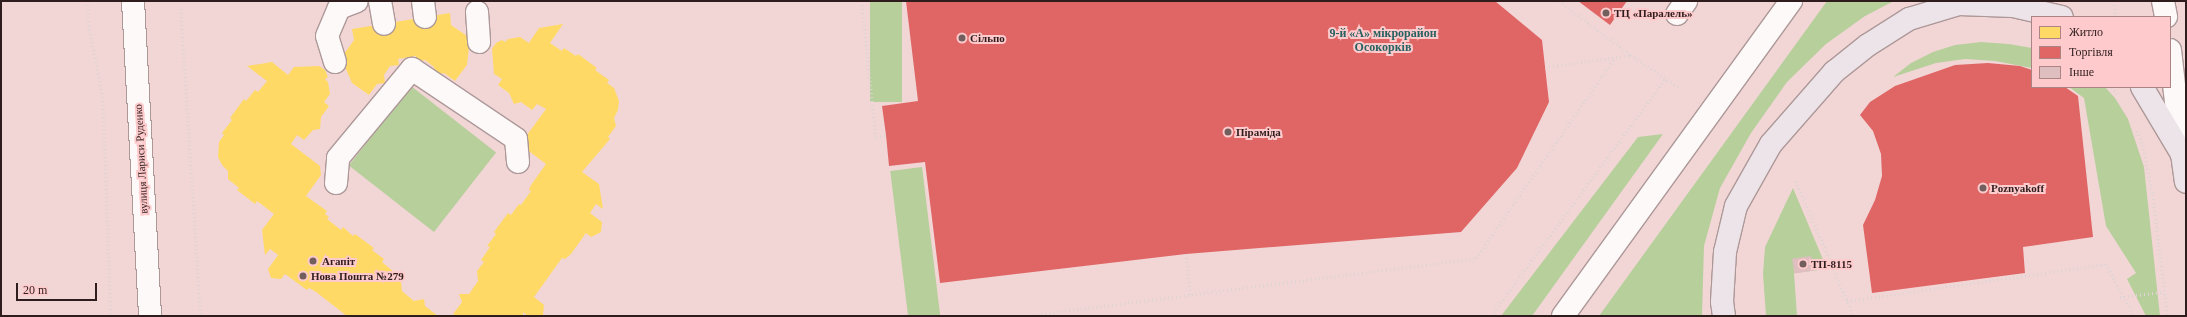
<!DOCTYPE html>
<html>
<head>
<meta charset="utf-8">
<style>
  body { margin:0 }
  #map { position:relative; width:2187px; height:317px; overflow:hidden; background:#f2d6d6; font-family:"Times New Roman",serif }
  div>[style] { position:absolute }
  .green>* { inset:0; background:#b7cf9b; transform-origin:0 0 }
  .homes>* { inset:0; background:#ffd966 }
  .shops>* { inset:0; background:#e06666 }
  .building>* { inset:0; background:#debebf; transform-origin:0 0 }
  .path>* { height:2.5px; margin-top:-1.25px; transform-origin:0; background:repeating-linear-gradient(90deg,#ded4d4 0 1px,transparent 0 4px) }
  .roads { filter:drop-shadow(1px 0 #ad9898) drop-shadow(-1px 0 #ad9898) drop-shadow(0 1px #ad9898) drop-shadow(0 -1px #ad9898) }
  .minor>* { height:22px; margin:-11px; padding:0 11px; transform-origin:11px; border-radius:11px; background:#fdf9f9 }
  .major>* { height:22px; margin:-11px; padding:0 11px; transform-origin:11px; border-radius:11px; background:#ede4ea }
  .path-bridge>* { height:2.5px; margin-top:-1.25px; transform-origin:0; background:repeating-linear-gradient(90deg,#ded4d4 0 1px,transparent 0 4px) }
  .dots>* { width:11px; height:11px; translate:-50% -50%; box-sizing:border-box; border:2px solid #fecacb; border-radius:50% }
  span { translate:-50% -50%; white-space:nowrap; text-align:center; line-height:1.15; -webkit-text-stroke:4px #fecacb; paint-order:stroke }
  .poi-label { font-size:11px; color:#2f1d1e; font-weight:700 }
  .left { translate:0 -50%; text-align:left }
  .street-label { font-size:11px; color:#2f1d1e }
  .neighbourhood-label { font-size:12px; color:#276162; font-weight:700 }
  .frame { position:absolute; inset:0; border:2px solid #2f1d1e; pointer-events:none }
  .legend { position:absolute; left:2031px; top:16px; width:140px; height:72px; box-sizing:border-box; background:#fecacb; border:1px solid #ab8586; margin:0; padding:5px 7px; list-style:none; font-size:12px; color:#2f1d1e }
  .legend li { display:flex; align-items:center; gap:8px; height:20px }
  .legend b { width:20px; border:1px solid #ab8586 }
  .scale { position:absolute; left:16px; top:283px; width:81px; height:18px; box-sizing:border-box; border:2px solid #2f1d1e; border-top:0; padding-left:5px; font-size:12px; line-height:14px; white-space:nowrap; color:#2f1d1e; -webkit-text-stroke:3px #fecacb; paint-order:stroke }
</style>
</head>
<body>
<div id="map">
  <div class="green">
    <div style="left:870px;top:1px;width:32px;height:101px"></div>
    <div style="clip-path:polygon(1827px 1px,1894px 1px,1865px 16px,1826px 44px,1787px 82px,1751px 133px,1720px 188px,1704px 246px,1702px 316px,1599px 316px)"></div>
    <div style="clip-path:polygon(1981px 42px,2009px 44px,2032px 48px,2032px 68px,1995px 61px,1965px 59px,1936px 63px,1893px 77px,1911px 63px,1933px 52px,1955px 45px)"></div>
    <div style="left:411px;top:86px;width:108px;height:101px;rotate:38deg"></div>
    <div style="clip-path:polygon(2069px 87px,2105px 87px,2115px 98px,2128px 119px,2144px 167px,2160px 316px,2146px 316px,2127px 279px,2136px 273px,2106px 226px,2084px 98px)"></div>
    <div style="clip-path:polygon(1663px 134px,1532px 316px,1501px 316px,1638px 137px)"></div>
    <div style="left:922px;top:167px;width:149px;height:32px;rotate:83deg"></div>
    <div style="clip-path:polygon(1793px 188px,1827px 269px,1794px 273px,1797px 316px,1766px 316px,1763px 274px,1765px 247px)"></div>
  </div>
  <div class="homes">
    <div style="clip-path:polygon(450px 13px,451px 25px,470px 38px,467px 65px,455px 81px,444px 73px,436px 75px,434px 67px,425px 60px,416px 62px,416px 56px,398px 59px,399px 65px,390px 66px,384px 75px,385px 83px,377px 84px,369px 95px,352px 83px,341px 58px,354px 40px,352px 29px)"></div>
    <div style="clip-path:polygon(563px 24px,550px 43px,562px 51px,564px 48px,576px 56px,578px 54px,597px 68px,595px 70px,609px 80px,607px 83px,614px 88px,619px 101px,618px 110px,614px 118px,616px 126px,608px 137px,610px 139px,582px 172px,599px 184px,603px 209px,596px 204px,590px 213px,602px 222px,601px 232px,591px 237px,586px 233px,571px 254px,565px 259px,562px 258px,534px 297px,544px 305px,543px 315px,528px 316px,523px 312px,523px 316px,457px 316px,453px 314px,462px 302px,459px 294px,469px 294px,478px 281px,477px 271px,484px 262px,481px 260px,490px 247px,487px 246px,496px 234px,494px 232px,508px 213px,511px 215px,519px 204px,521px 205px,531px 191px,529px 190px,531px 185px,546px 164px,526px 149px,524px 139px,546px 109px,537px 104px,532px 110px,521px 102px,514px 104px,509px 93px,498px 85px,502px 79px,494px 74px,492px 49px,496px 43px,502px 40px,505px 42px,508px 39px,520px 37px,529px 43px,539px 28px)"></div>
    <div style="clip-path:polygon(272px 62px,288px 75px,294px 67px,319px 66px,325px 70px,328px 77px,325px 79px,328px 82px,330px 94px,324px 102px,329px 106px,321px 117px,320px 129px,313px 130px,304px 140px,297px 135px,291px 144px,320px 166px,321px 175px,306px 196px,327px 211px,325px 214px,329px 217px,327px 219px,341px 230px,343px 227px,353px 236px,355px 234px,374px 248px,372px 250px,384px 259px,382px 262px,394px 272px,391px 275px,401px 282px,402px 291px,414px 301px,424px 299px,425px 306px,438px 316px,347px 316px,316px 292px,309px 288px,307px 290px,285px 274px,281px 279px,271px 278px,268px 269px,278px 255px,270px 249px,265px 255px,262px 230px,274px 214px,257px 201px,255px 204px,237px 190px,239px 188px,228px 179px,228px 171px,222px 165px,218px 157px,219px 142px,224px 135px,222px 133px,232px 120px,230px 118px,244px 99px,246px 101px,255px 90px,258px 92px,267px 81px,247px 66px)"></div>
  </div>
  <div class="shops">
    <div style="clip-path:polygon(906px 1px,1495px 1px,1542px 40px,1549px 102px,1517px 168px,1461px 232px,1186px 254px,940px 283px,925px 162px,889px 166px,886px 135px,882px 106px,918px 101px)"></div>
    <div style="clip-path:polygon(1578px 1px,1627px 1px,1610px 25px)"></div>
    <div style="clip-path:polygon(1988px 63px,2020px 66px,2032px 70px,2032px 87px,2065px 87px,2078px 96px,2093px 237px,2023px 247px,2025px 273px,1872px 293px,1863px 225px,1875px 200px,1882px 176px,1881px 154px,1873px 131px,1860px 115px,1870px 102px,1895px 86px,1955px 65px)"></div>
  </div>
  <div class="building">
    <div style="left:1811px;top:256px;width:15px;height:19px;rotate:82deg"></div>
  </div>
  <div class="path">
    <div style="left:88px;top:1px;width:25px;rotate:88deg"></div>
    <div style="left:89px;top:26px;width:72px;rotate:78.8deg"></div>
    <div style="left:103px;top:97px;width:219px;rotate:87.9deg"></div>
    <div style="left:862px;top:1px;width:137px;rotate:84.1deg"></div>
    <div style="left:876px;top:137px;width:10px;rotate:-11deg"></div>
    <div style="left:1559px;top:1px;width:90px;rotate:36.9deg"></div>
    <div style="left:1631px;top:55px;width:57px;rotate:34.2deg"></div>
    <div style="left:2114px;top:1px;width:15px;rotate:82deg"></div>
    <div style="left:181px;top:9px;width:308px;rotate:86.3deg"></div>
    <div style="left:1545px;top:67px;width:87px;rotate:-7.9deg"></div>
    <div style="left:2112px;top:87px;width:9px;rotate:54deg"></div>
    <div style="left:2137px;top:131px;width:15px;rotate:67deg"></div>
    <div style="left:2143px;top:145px;width:51px;rotate:78.7deg"></div>
    <div style="left:2153px;top:195px;width:51px;rotate:83.3deg"></div>
    <div style="left:1796px;top:181px;width:147px;rotate:66.8deg"></div>
    <div style="left:1186px;top:254px;width:41px;rotate:83deg"></div>
    <div style="left:2120px;top:297px;width:43px;rotate:-6.6deg"></div>
    <div style="left:1847px;top:301px;width:262px;rotate:-8.1deg"></div>
    <div style="left:2106px;top:264px;width:59px;rotate:61.7deg"></div>
    <div style="left:1025px;top:316px;width:455px;rotate:-7.3deg"></div>
    <div style="left:1476px;top:258px;width:242px;rotate:-55.3deg"></div>
    <div style="left:1491px;top:316px;width:294px;rotate:-53.7deg"></div>
  </div>
  <div class="roads">
    <div class="minor">
      <div style="left:133px;top:1px;width:315px;rotate:86.9deg"></div>
      <div style="left:380px;top:1px;width:23px;rotate:80deg"></div>
      <div style="left:423px;top:1px;width:16px;rotate:83deg"></div>
      <div style="left:2163px;top:1px;width:16px;rotate:79deg"></div>
      <div style="left:477px;top:12px;width:30px;rotate:86deg"></div>
      <div style="left:1677px;top:14px;width:16px;rotate:-55deg"></div>
      <div style="left:2170px;top:50px;width:105px;rotate:83.4deg"></div>
      <div style="left:335px;top:62px;width:27px;rotate:-107deg"></div>
      <div style="left:327px;top:36px;width:30px;rotate:-67deg"></div>
      <div style="left:339px;top:8px;width:19px;rotate:-21deg"></div>
      <div style="left:336px;top:183px;width:25px;rotate:-85deg"></div>
      <div style="left:338px;top:158px;width:116px;rotate:-50.3deg"></div>
      <div style="left:412px;top:69px;width:125px;rotate:33.9deg"></div>
      <div style="left:516px;top:139px;width:23px;rotate:85deg"></div>
      <div style="left:1563px;top:316px;width:389px;rotate:-54.1deg"></div>
    </div>
    <div class="major">
      <div style="left:2142px;top:87px;width:78px;rotate:59.2deg"></div>
      <div style="left:2182px;top:154px;width:28px;rotate:82deg"></div>
      <div style="left:1724px;top:316px;width:14px;rotate:-98deg"></div>
      <div style="left:1722px;top:302px;width:50px;rotate:-86.6deg"></div>
      <div style="left:1725px;top:252px;width:47px;rotate:-76.6deg"></div>
      <div style="left:1736px;top:206px;width:71px;rotate:-60.6deg"></div>
      <div style="left:1771px;top:144px;width:96px;rotate:-48.8deg"></div>
      <div style="left:1834px;top:72px;width:43px;rotate:-38.5deg"></div>
      <div style="left:1868px;top:45px;width:49px;rotate:-32.4deg"></div>
      <div style="left:1909px;top:19px;width:52px;rotate:-16.7deg"></div>
      <div style="left:1959px;top:4px;width:54px;rotate:2.1deg"></div>
      <div style="left:2013px;top:6px;width:50px;rotate:12.7deg"></div>
    </div>
  </div>
  <div class="path-bridge">
    <div style="left:2159px;top:246px;width:71px;rotate:82.7deg"></div>
  </div>
  <div class="dots">
    <div style="left:1606px;top:13px;background:#735e5e"></div>
    <div style="left:962px;top:38px;background:#735e5e"></div>
    <div style="left:1228px;top:132px;background:#735e5e"></div>
    <div style="left:1983px;top:188px;background:#735e5e"></div>
    <div style="left:313px;top:261px;background:#735e5e"></div>
    <div style="left:1803px;top:264px;background:#735e5e"></div>
    <div style="left:303px;top:276px;background:#735e5e"></div>
  </div>
  <div class="poi-label">
    <span class="left" style="left:1614px;top:13px">ТЦ «Паралель»</span>
    <span class="left" style="left:970px;top:38px">Сільпо</span>
    <span class="left" style="left:1236px;top:132px">Піраміда</span>
    <span class="left" style="left:1991px;top:188px">Poznyakoff</span>
    <span class="left" style="left:322px;top:261px">Агапіт</span>
    <span class="left" style="left:1811px;top:264px">ТП-8115</span>
    <span class="left" style="left:311px;top:276px">Нова Пошта №279</span>
  </div>
  <div class="street-label">
    <span style="left:141px;top:159px;rotate:-93deg">вулиця Лариси Руденко</span>
  </div>
  <div class="neighbourhood-label">
    <span style="left:1383px;top:41px">9-й «А» мікрорайон<br>Осокорків</span>
  </div>
  <div class="frame"></div>
  <ul class="legend">
  <li><b style="height:11px;background:#ffd966"></b>Житло</li>
  <li><b style="height:11px;background:#e06666"></b>Торгівля</li>
  <li><b style="height:11px;background:#debebf"></b>Інше</li>
  </ul>
  <div class="scale">20 m</div>
</div>
</body>
</html>
